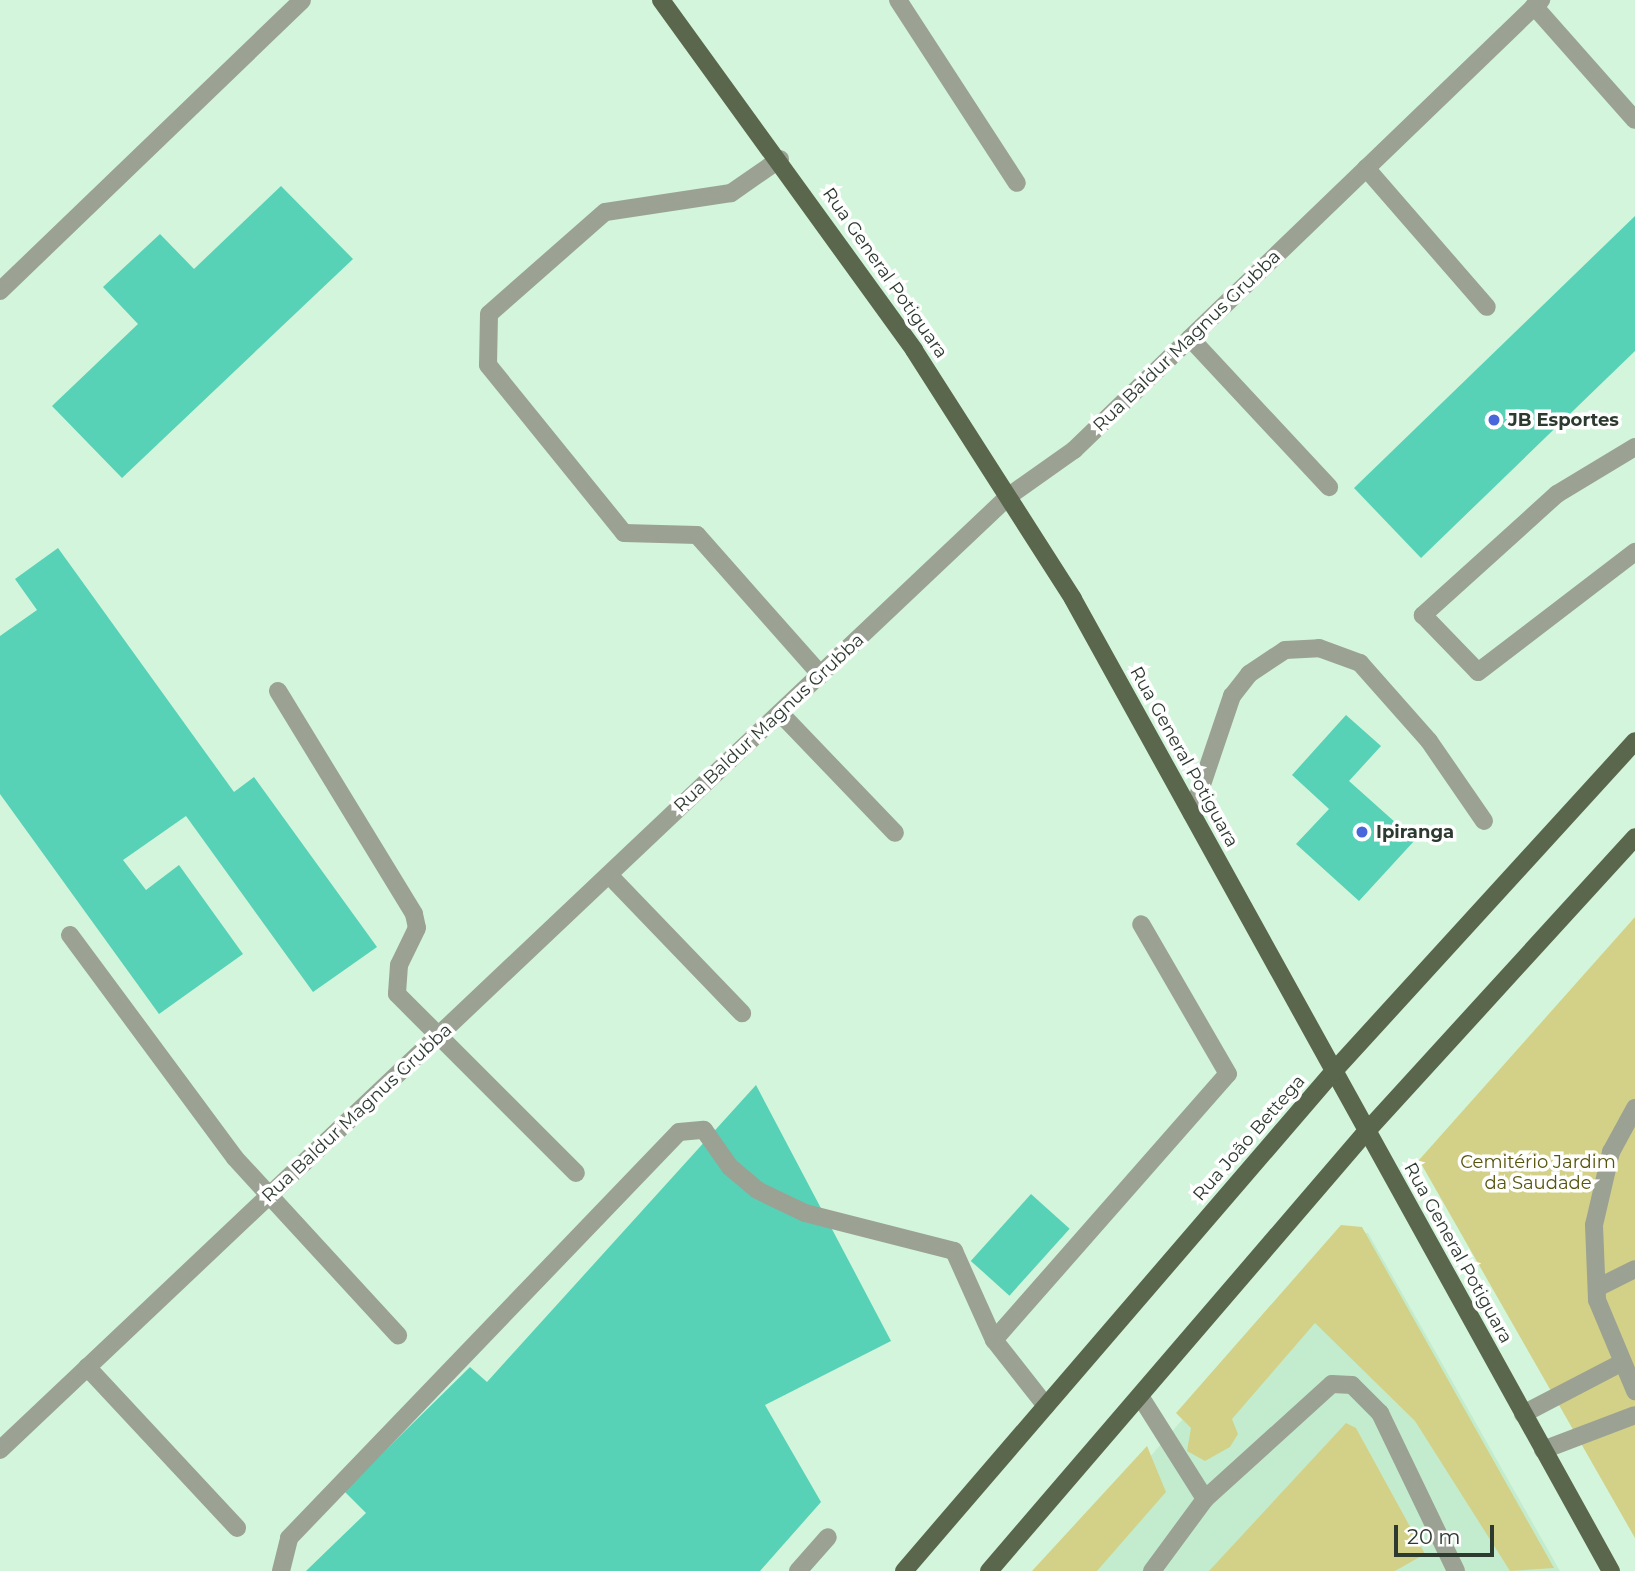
<!DOCTYPE html>
<html>
<head>
<meta charset="utf-8">
<style>
  body { margin:0 }
  #map { position:relative; width:1635px; height:1571px; overflow:hidden; background:#d3f5db; font-family:Montserrat,sans-serif }
  div>[style] { position:absolute }
  .built>* { inset:0; background:#c3ecce }
  .green>* { inset:0; background:#d3d187 }
  .building>* { inset:0; background:#57d2b7; transform-origin:0 0 }
  .minor>* { height:18px; margin:-9px; padding:0 9px; transform-origin:9px; border-radius:9px; background:#9ba294 }
  .major>* { height:18px; margin:-9px; padding:0 9px; transform-origin:9px; border-radius:9px; background:#5a674d }
  .dots>* { width:19px; height:19px; translate:-50% -50%; box-sizing:border-box; border:4px solid #fff; border-radius:50% }
  span { translate:-50% -50%; white-space:nowrap; text-align:center; line-height:1.15; -webkit-text-stroke:7px #fff; paint-order:stroke }
  .street-label { font-size:18px; color:#2d3a30 }
  .poi-label { font-size:18px; color:#2d3a30; font-weight:700 }
  .left { translate:0 -50%; text-align:left }
  .park-label { font-size:18px; color:#57540b }
  .scale { position:absolute; left:1394px; top:1525px; width:100px; height:32px; box-sizing:border-box; border:4px solid #2d3a30; border-top:0; padding-left:9px; font-size:21px; line-height:24px; white-space:nowrap; color:#2d3a30; -webkit-text-stroke:5px #fff; paint-order:stroke }
</style>
</head>
<body>
<div id="map">
  <div class="built">
    <div style="clip-path:polygon(1346px 1231px,1368px 1233px,1560px 1571px,1051px 1571px)"></div>
  </div>
  <div class="green">
    <div style="clip-path:polygon(1635px 917px,1635px 1538px,1419px 1160px)"></div>
    <div style="clip-path:polygon(1341px 1225px,1362px 1227px,1554px 1568px,1510px 1571px,1415px 1421px,1315px 1323px,1232px 1419px,1238px 1434px,1230px 1447px,1205px 1461px,1187px 1451px,1191px 1428px,1176px 1413px)"></div>
    <div style="clip-path:polygon(1346px 1423px,1356px 1428px,1425px 1554px,1395px 1571px,1209px 1571px)"></div>
    <div style="clip-path:polygon(1147px 1446px,1166px 1492px,1097px 1571px,1032px 1571px)"></div>
  </div>
  <div class="building">
    <div style="clip-path:polygon(281px 186px,353px 259px,122px 478px,52px 406px,138px 324px,103px 287px,160px 234px,194px 269px)"></div>
    <div style="clip-path:polygon(1635px 216px,1635px 351px,1421px 558px,1354px 488px)"></div>
    <div style="clip-path:polygon(58px 548px,234px 792px,254px 777px,377px 947px,313px 992px,186px 816px,123px 860px,146px 890px,179px 865px,243px 954px,159px 1014px,0 794px,0 636px,37px 610px,15px 579px)"></div>
    <div style="clip-path:polygon(1346px 715px,1381px 746px,1349px 781px,1415px 840px,1359px 901px,1296px 844px,1329px 809px,1292px 775px)"></div>
    <div style="clip-path:polygon(756px 1085px,891px 1341px,765px 1405px,821px 1502px,760px 1571px,306px 1571px,366px 1513px,344px 1491px,470px 1367px,487px 1382px)"></div>
    <div style="left:1031px;top:1194px;width:52px;height:90px;rotate:42deg"></div>
  </div>
  <div class="minor">
    <div style="left:898px;top:0;width:218px;rotate:57deg"></div>
    <div style="left:1534px;top:6px;width:152px;rotate:48.5deg"></div>
    <div style="left:780px;top:159px;width:60px;rotate:145.2deg"></div>
    <div style="left:731px;top:193px;width:127px;rotate:171.4deg"></div>
    <div style="left:605px;top:212px;width:154px;rotate:138.7deg"></div>
    <div style="left:489px;top:314px;width:51px;rotate:91.1deg"></div>
    <div style="left:488px;top:365px;width:216px;rotate:51deg"></div>
    <div style="left:624px;top:533px;width:73px;rotate:1.6deg"></div>
    <div style="left:697px;top:535px;width:187px;rotate:48.5deg"></div>
    <div style="left:1366px;top:168px;width:184px;rotate:49deg"></div>
    <div style="left:0;top:291px;width:419px;rotate:-43.9deg"></div>
    <div style="left:1190px;top:338px;width:204px;rotate:47deg"></div>
    <div style="left:1635px;top:447px;width:91px;rotate:148.9deg"></div>
    <div style="left:1557px;top:494px;width:181px;rotate:137.9deg"></div>
    <div style="left:1423px;top:615px;width:79px;rotate:46deg"></div>
    <div style="left:1478px;top:672px;width:198px;rotate:-37.4deg"></div>
    <div style="left:278px;top:691px;width:261px;rotate:58.6deg"></div>
    <div style="left:414px;top:914px;width:14px;rotate:78deg"></div>
    <div style="left:417px;top:928px;width:41px;rotate:115.9deg"></div>
    <div style="left:399px;top:965px;width:29px;rotate:94deg"></div>
    <div style="left:397px;top:994px;width:253px;rotate:45deg"></div>
    <div style="left:780px;top:713px;width:166px;rotate:46.2deg"></div>
    <div style="left:1192px;top:814px;width:125px;rotate:-71.3deg"></div>
    <div style="left:1232px;top:696px;width:28px;rotate:-52deg"></div>
    <div style="left:1249px;top:674px;width:43px;rotate:-33.7deg"></div>
    <div style="left:1285px;top:650px;width:34px;rotate:-3deg"></div>
    <div style="left:1319px;top:648px;width:44px;rotate:20.1deg"></div>
    <div style="left:1360px;top:663px;width:104px;rotate:48.5deg"></div>
    <div style="left:1429px;top:741px;width:97px;rotate:55.5deg"></div>
    <div style="left:609px;top:875px;width:192px;rotate:46.1deg"></div>
    <div style="left:70px;top:935px;width:277px;rotate:53.5deg"></div>
    <div style="left:235px;top:1158px;width:241px;rotate:47.4deg"></div>
    <div style="left:1635px;top:1108px;width:50px;rotate:118.6deg"></div>
    <div style="left:1611px;top:1152px;width:75px;rotate:103.1deg"></div>
    <div style="left:1594px;top:1225px;width:75px;rotate:87.7deg"></div>
    <div style="left:1597px;top:1300px;width:99px;rotate:67.3deg"></div>
    <div style="left:1597px;top:1288px;width:42px;rotate:-26.6deg"></div>
    <div style="left:87px;top:1367px;width:220px;rotate:47deg"></div>
    <div style="left:1140px;top:1396px;width:122px;rotate:57.7deg"></div>
    <div style="left:1046px;top:1406px;width:84px;rotate:-128.2deg"></div>
    <div style="left:994px;top:1340px;width:354px;rotate:-48.7deg"></div>
    <div style="left:1228px;top:1074px;width:173px;rotate:-120.1deg"></div>
    <div style="left:1523px;top:1414px;width:108px;rotate:-27.5deg"></div>
    <div style="left:0;top:1450px;width:1389px;rotate:-43.4deg"></div>
    <div style="left:1009px;top:496px;width:80px;rotate:-35.3deg"></div>
    <div style="left:1074px;top:450px;width:649px;rotate:-43.94deg"></div>
    <div style="left:1543px;top:1450px;width:98px;rotate:-20.8deg"></div>
    <div style="left:281px;top:1571px;width:34px;rotate:-76deg"></div>
    <div style="left:289px;top:1538px;width:563px;rotate:-46.15deg"></div>
    <div style="left:679px;top:1132px;width:25px;rotate:-5deg"></div>
    <div style="left:704px;top:1130px;width:45px;rotate:54.9deg"></div>
    <div style="left:730px;top:1167px;width:35px;rotate:40deg"></div>
    <div style="left:757px;top:1190px;width:53px;rotate:25.6deg"></div>
    <div style="left:805px;top:1213px;width:154px;rotate:14.3deg"></div>
    <div style="left:954px;top:1251px;width:98px;rotate:65.8deg"></div>
    <div style="left:798px;top:1571px;width:45px;rotate:-48.6deg"></div>
    <div style="left:1152px;top:1571px;width:89px;rotate:-53.6deg"></div>
    <div style="left:1205px;top:1499px;width:171px;rotate:-42.2deg"></div>
    <div style="left:1332px;top:1384px;width:20px;rotate:3deg"></div>
    <div style="left:1352px;top:1385px;width:40px;rotate:45deg"></div>
    <div style="left:1380px;top:1413px;width:175px;rotate:64.3deg"></div>
  </div>
  <div class="major">
    <div style="left:661px;top:0;width:432px;rotate:54.1deg"></div>
    <div style="left:914px;top:350px;width:295px;rotate:57.4deg"></div>
    <div style="left:1073px;top:599px;width:1111px;rotate:61.04deg"></div>
    <div style="left:904px;top:1571px;width:658px;rotate:-49.31deg"></div>
    <div style="left:1333px;top:1072px;width:448px;rotate:-47.6deg"></div>
    <div style="left:989px;top:1571px;width:579px;rotate:-49.35deg"></div>
    <div style="left:1366px;top:1132px;width:399px;rotate:-47.6deg"></div>
  </div>
  <div class="dots">
    <div style="left:1494px;top:420px;background:#4967da"></div>
    <div style="left:1362px;top:832px;background:#4967da"></div>
  </div>
  <div class="street-label">
    <span style="left:885px;top:273px;rotate:55deg">Rua General Potiguara</span>
    <span style="left:1187px;top:341px;rotate:-44deg">Rua Baldur Magnus Grubba</span>
    <span style="left:769px;top:723px;rotate:-43deg">Rua Baldur Magnus Grubba</span>
    <span style="left:1184px;top:757px;rotate:61deg">Rua General Potiguara</span>
    <span style="left:357px;top:1113px;rotate:-43deg">Rua Baldur Magnus Grubba</span>
    <span style="left:1249px;top:1138px;rotate:-49deg">Rua João Bettega</span>
    <span style="left:1458px;top:1253px;rotate:61deg">Rua General Potiguara</span>
  </div>
  <div class="poi-label">
    <span class="left" style="left:1508px;top:420px">JB Esportes</span>
    <span class="left" style="left:1376px;top:832px">Ipiranga</span>
  </div>
  <div class="park-label">
    <span style="left:1538px;top:1173px">Cemitério Jardim<br>da Saudade</span>
  </div>
  <div class="scale">20 m</div>
</div>
</body>
</html>
